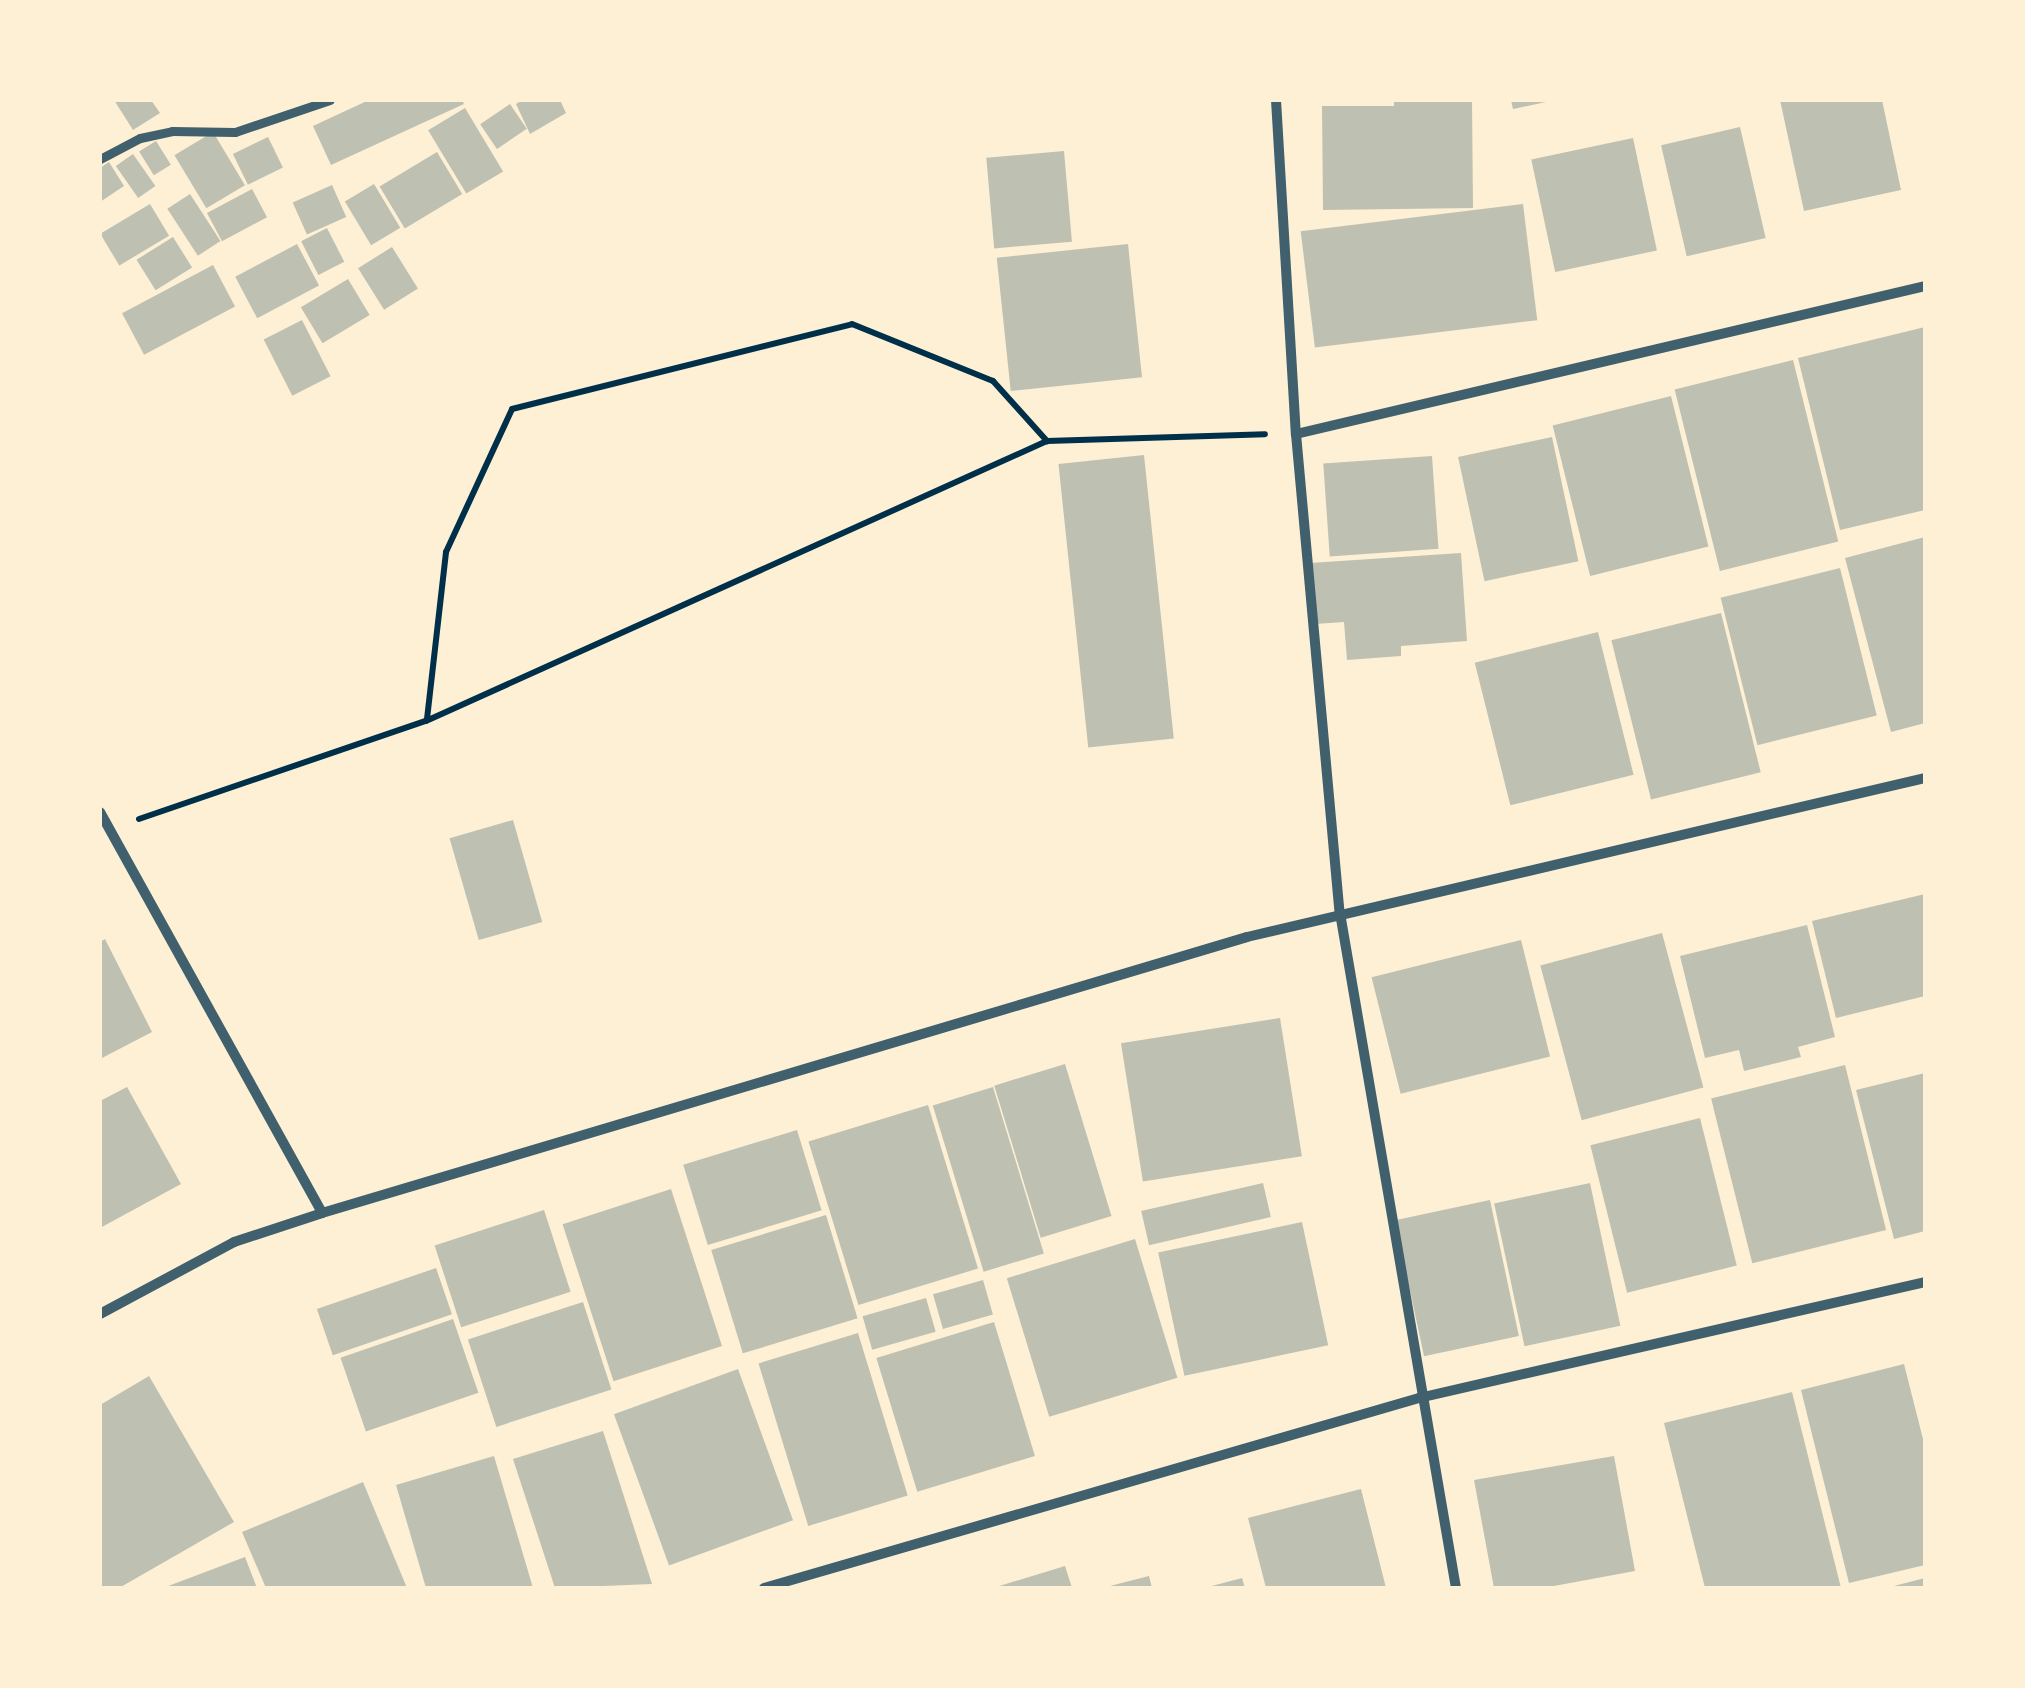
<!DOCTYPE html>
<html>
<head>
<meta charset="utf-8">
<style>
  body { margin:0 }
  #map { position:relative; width:2025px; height:1688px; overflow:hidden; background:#fdf0d5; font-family:Arial,sans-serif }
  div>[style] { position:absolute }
  .building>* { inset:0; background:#bec0b2; transform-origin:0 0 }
  .path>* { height:6px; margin:-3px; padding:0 3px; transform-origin:3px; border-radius:3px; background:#003049 }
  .pedestrian>* { height:9px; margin:-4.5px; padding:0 4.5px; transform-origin:4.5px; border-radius:4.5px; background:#3f606c }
  .minor>* { height:10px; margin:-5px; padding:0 5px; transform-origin:5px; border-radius:5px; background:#3f606c }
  span { translate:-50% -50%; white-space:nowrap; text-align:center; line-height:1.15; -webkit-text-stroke:9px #fdf0d5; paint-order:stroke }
  .frame { position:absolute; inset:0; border:102px solid #fdf0d5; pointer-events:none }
</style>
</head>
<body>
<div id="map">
  <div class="building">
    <div style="clip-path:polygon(114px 100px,151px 100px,160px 113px,133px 130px)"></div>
    <div style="clip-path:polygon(369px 100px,462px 100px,464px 104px,331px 165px,313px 126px)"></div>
    <div style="clip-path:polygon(523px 100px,560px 100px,566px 113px,530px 134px,516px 104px)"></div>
    <div style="clip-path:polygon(1394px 100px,1472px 100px,1473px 208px,1323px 210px,1322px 106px,1394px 106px)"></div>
    <div style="clip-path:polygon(1511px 100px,1545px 100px,1546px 102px,1513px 109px)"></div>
    <div style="clip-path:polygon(1780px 100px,1882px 100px,1901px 190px,1804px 211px)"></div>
    <div style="left:510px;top:104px;width:30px;height:36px;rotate:56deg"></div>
    <div style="left:465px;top:108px;width:74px;height:43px;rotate:59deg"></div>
    <div style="left:1740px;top:127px;width:114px;height:81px;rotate:77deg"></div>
    <div style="left:213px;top:132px;width:62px;height:45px;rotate:59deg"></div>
    <div style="left:268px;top:137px;width:34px;height:39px;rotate:64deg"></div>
    <div style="left:1633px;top:138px;width:115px;height:104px;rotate:78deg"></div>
    <div style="left:156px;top:141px;width:28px;height:20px;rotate:58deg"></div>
    <div style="left:1064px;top:151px;width:91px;height:78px;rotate:85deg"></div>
    <div style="left:437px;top:152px;width:49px;height:67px;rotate:59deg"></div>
    <div style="left:133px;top:154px;width:39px;height:21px;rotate:55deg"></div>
    <div style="clip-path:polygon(109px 162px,124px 186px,100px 202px,100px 168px)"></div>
    <div style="left:374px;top:184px;width:51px;height:34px;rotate:59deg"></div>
    <div style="left:332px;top:185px;width:35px;height:43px;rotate:66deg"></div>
    <div style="left:252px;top:189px;width:32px;height:51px;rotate:62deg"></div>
    <div style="left:190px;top:194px;width:56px;height:27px;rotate:57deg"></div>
    <div style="left:150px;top:204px;width:37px;height:58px;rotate:59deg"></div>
    <div style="left:1523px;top:204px;width:117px;height:224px;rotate:83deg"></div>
    <div style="left:327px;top:228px;width:38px;height:29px;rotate:63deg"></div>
    <div style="left:173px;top:237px;width:36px;height:43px;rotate:58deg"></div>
    <div style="left:297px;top:244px;width:47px;height:70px;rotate:62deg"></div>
    <div style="left:1128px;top:244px;width:134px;height:132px;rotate:84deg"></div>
    <div style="left:392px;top:247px;width:49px;height:40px;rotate:58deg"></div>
    <div style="left:213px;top:265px;width:47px;height:103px;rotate:62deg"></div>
    <div style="left:348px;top:279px;width:42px;height:55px;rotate:59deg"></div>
    <div style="left:302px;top:320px;width:63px;height:43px;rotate:63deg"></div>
    <div style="clip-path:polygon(1925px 327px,1925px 510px,1840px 530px,1798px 358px)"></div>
    <div style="left:1793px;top:360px;width:187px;height:122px;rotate:76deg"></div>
    <div style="left:1671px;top:396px;width:155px;height:122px;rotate:76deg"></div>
    <div style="left:1552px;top:437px;width:127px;height:96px;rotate:78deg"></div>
    <div style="left:1144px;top:455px;width:285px;height:86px;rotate:84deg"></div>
    <div style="left:1432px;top:456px;width:93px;height:109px;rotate:86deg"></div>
    <div style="clip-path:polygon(1925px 537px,1925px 723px,1891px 732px,1845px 558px)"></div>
    <div style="clip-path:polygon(1461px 553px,1467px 641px,1401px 646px,1401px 656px,1347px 660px,1344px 622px,1315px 624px,1310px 563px)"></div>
    <div style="left:1840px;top:568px;width:152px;height:123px;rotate:76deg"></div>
    <div style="left:1721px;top:613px;width:164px;height:113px;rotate:76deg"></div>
    <div style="left:1598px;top:632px;width:147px;height:127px;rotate:76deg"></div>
    <div style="left:513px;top:820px;width:106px;height:66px;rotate:74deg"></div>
    <div style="clip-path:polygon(1925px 894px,1925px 996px,1836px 1018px,1812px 921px)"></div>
    <div style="clip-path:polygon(1807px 925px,1835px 1037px,1798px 1047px,1801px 1057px,1744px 1071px,1739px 1050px,1705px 1058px,1680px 956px)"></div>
    <div style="left:1662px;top:933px;width:160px;height:126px;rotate:75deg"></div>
    <div style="clip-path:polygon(105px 939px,152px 1032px,100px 1059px,100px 942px)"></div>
    <div style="left:1521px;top:940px;width:120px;height:154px;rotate:76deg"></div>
    <div style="left:1280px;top:1018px;width:140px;height:161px;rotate:81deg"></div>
    <div style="left:1065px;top:1064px;width:159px;height:74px;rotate:73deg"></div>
    <div style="left:1845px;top:1065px;width:170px;height:138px;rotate:76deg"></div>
    <div style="clip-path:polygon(1925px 1073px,1925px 1231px,1894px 1239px,1856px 1090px)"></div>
    <div style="clip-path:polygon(127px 1087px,181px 1184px,100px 1228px,100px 1101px)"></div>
    <div style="left:993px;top:1087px;width:174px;height:63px;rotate:73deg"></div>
    <div style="left:928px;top:1105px;width:171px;height:125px;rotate:73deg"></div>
    <div style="left:1700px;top:1118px;width:152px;height:113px;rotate:76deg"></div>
    <div style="left:797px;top:1130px;width:84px;height:119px;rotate:73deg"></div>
    <div style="left:1263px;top:1183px;width:35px;height:125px;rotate:77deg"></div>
    <div style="left:1590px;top:1183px;width:146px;height:98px;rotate:78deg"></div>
    <div style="left:671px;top:1189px;width:165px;height:114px;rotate:72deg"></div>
    <div style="left:1490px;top:1200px;width:139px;height:97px;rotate:78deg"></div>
    <div style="left:544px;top:1210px;width:86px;height:115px;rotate:72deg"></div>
    <div style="left:826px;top:1215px;width:108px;height:120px;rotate:73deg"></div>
    <div style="left:1302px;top:1222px;width:126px;height:147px;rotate:78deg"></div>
    <div style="left:1135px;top:1239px;width:145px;height:134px;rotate:73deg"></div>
    <div style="left:436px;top:1268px;width:49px;height:126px;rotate:71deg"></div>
    <div style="left:983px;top:1280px;width:36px;height:52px;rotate:74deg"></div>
    <div style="left:926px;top:1298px;width:35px;height:66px;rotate:74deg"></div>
    <div style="left:583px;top:1302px;width:92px;height:121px;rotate:72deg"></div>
    <div style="left:453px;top:1319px;width:78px;height:119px;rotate:71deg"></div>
    <div style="left:994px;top:1322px;width:140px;height:123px;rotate:73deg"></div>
    <div style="left:858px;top:1333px;width:170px;height:104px;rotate:73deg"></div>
    <div style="clip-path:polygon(1904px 1364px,1925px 1447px,1925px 1565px,1849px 1583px,1801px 1390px)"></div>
    <div style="left:738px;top:1369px;width:161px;height:132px;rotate:70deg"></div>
    <div style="clip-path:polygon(149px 1376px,234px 1522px,119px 1588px,100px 1588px,100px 1405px)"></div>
    <div style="clip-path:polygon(1792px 1392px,1841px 1588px,1705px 1588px,1664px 1423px)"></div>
    <div style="clip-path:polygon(603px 1431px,652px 1584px,555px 1588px,513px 1459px)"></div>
    <div style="clip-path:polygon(494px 1456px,533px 1588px,426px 1588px,396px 1485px)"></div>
    <div style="clip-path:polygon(1614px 1456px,1635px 1571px,1543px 1588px,1494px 1588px,1474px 1480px)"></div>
    <div style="clip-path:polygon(363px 1482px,407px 1588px,266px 1588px,242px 1532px)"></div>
    <div style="clip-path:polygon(1361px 1489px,1386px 1588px,1266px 1588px,1248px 1518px)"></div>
    <div style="clip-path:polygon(245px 1557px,257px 1588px,163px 1588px)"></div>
    <div style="clip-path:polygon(1065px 1566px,1072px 1588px,996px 1588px,996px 1587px)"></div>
    <div style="clip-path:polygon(1149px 1576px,1152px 1588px,1106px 1588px,1106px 1587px)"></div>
    <div style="clip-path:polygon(1242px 1578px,1245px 1588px,1208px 1588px,1208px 1587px)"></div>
    <div style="clip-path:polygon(1925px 1578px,1925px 1588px,1891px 1588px,1890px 1587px)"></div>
  </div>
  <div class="path">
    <div style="left:427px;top:719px;width:168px;rotate:-83.5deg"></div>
    <div style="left:446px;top:552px;width:157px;rotate:-65.2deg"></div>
    <div style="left:512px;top:409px;width:350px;rotate:-14deg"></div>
    <div style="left:852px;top:324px;width:152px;rotate:22deg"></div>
    <div style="left:993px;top:381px;width:81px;rotate:48deg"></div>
    <div style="left:139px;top:819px;width:303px;rotate:-18.9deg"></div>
    <div style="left:426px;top:721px;width:681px;rotate:-24.27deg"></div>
    <div style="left:1047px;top:441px;width:218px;rotate:-1.8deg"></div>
  </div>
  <div class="pedestrian">
    <div style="left:100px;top:159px;width:45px;rotate:-27.7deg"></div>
    <div style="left:140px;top:138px;width:33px;rotate:-12deg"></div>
    <div style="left:172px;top:131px;width:63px;rotate:0.9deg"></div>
    <div style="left:235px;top:132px;width:100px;rotate:-18.6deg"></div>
  </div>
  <div class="minor">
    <div style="left:1276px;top:100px;width:335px;rotate:86.6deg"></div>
    <div style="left:1296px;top:434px;width:481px;rotate:84.8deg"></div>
    <div style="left:1340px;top:913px;width:685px;rotate:80.25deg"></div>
    <div style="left:1296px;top:434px;width:646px;rotate:-13.24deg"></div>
    <div style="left:100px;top:812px;width:458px;rotate:61deg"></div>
    <div style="left:100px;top:1314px;width:152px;rotate:-28.2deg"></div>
    <div style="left:234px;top:1242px;width:93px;rotate:-18.2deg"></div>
    <div style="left:322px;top:1213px;width:965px;rotate:-16.61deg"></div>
    <div style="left:1247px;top:937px;width:696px;rotate:-13.2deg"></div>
    <div style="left:764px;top:1588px;width:682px;rotate:-16.18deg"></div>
    <div style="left:1419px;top:1398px;width:519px;rotate:-12.91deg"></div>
  </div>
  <div class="frame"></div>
</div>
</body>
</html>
